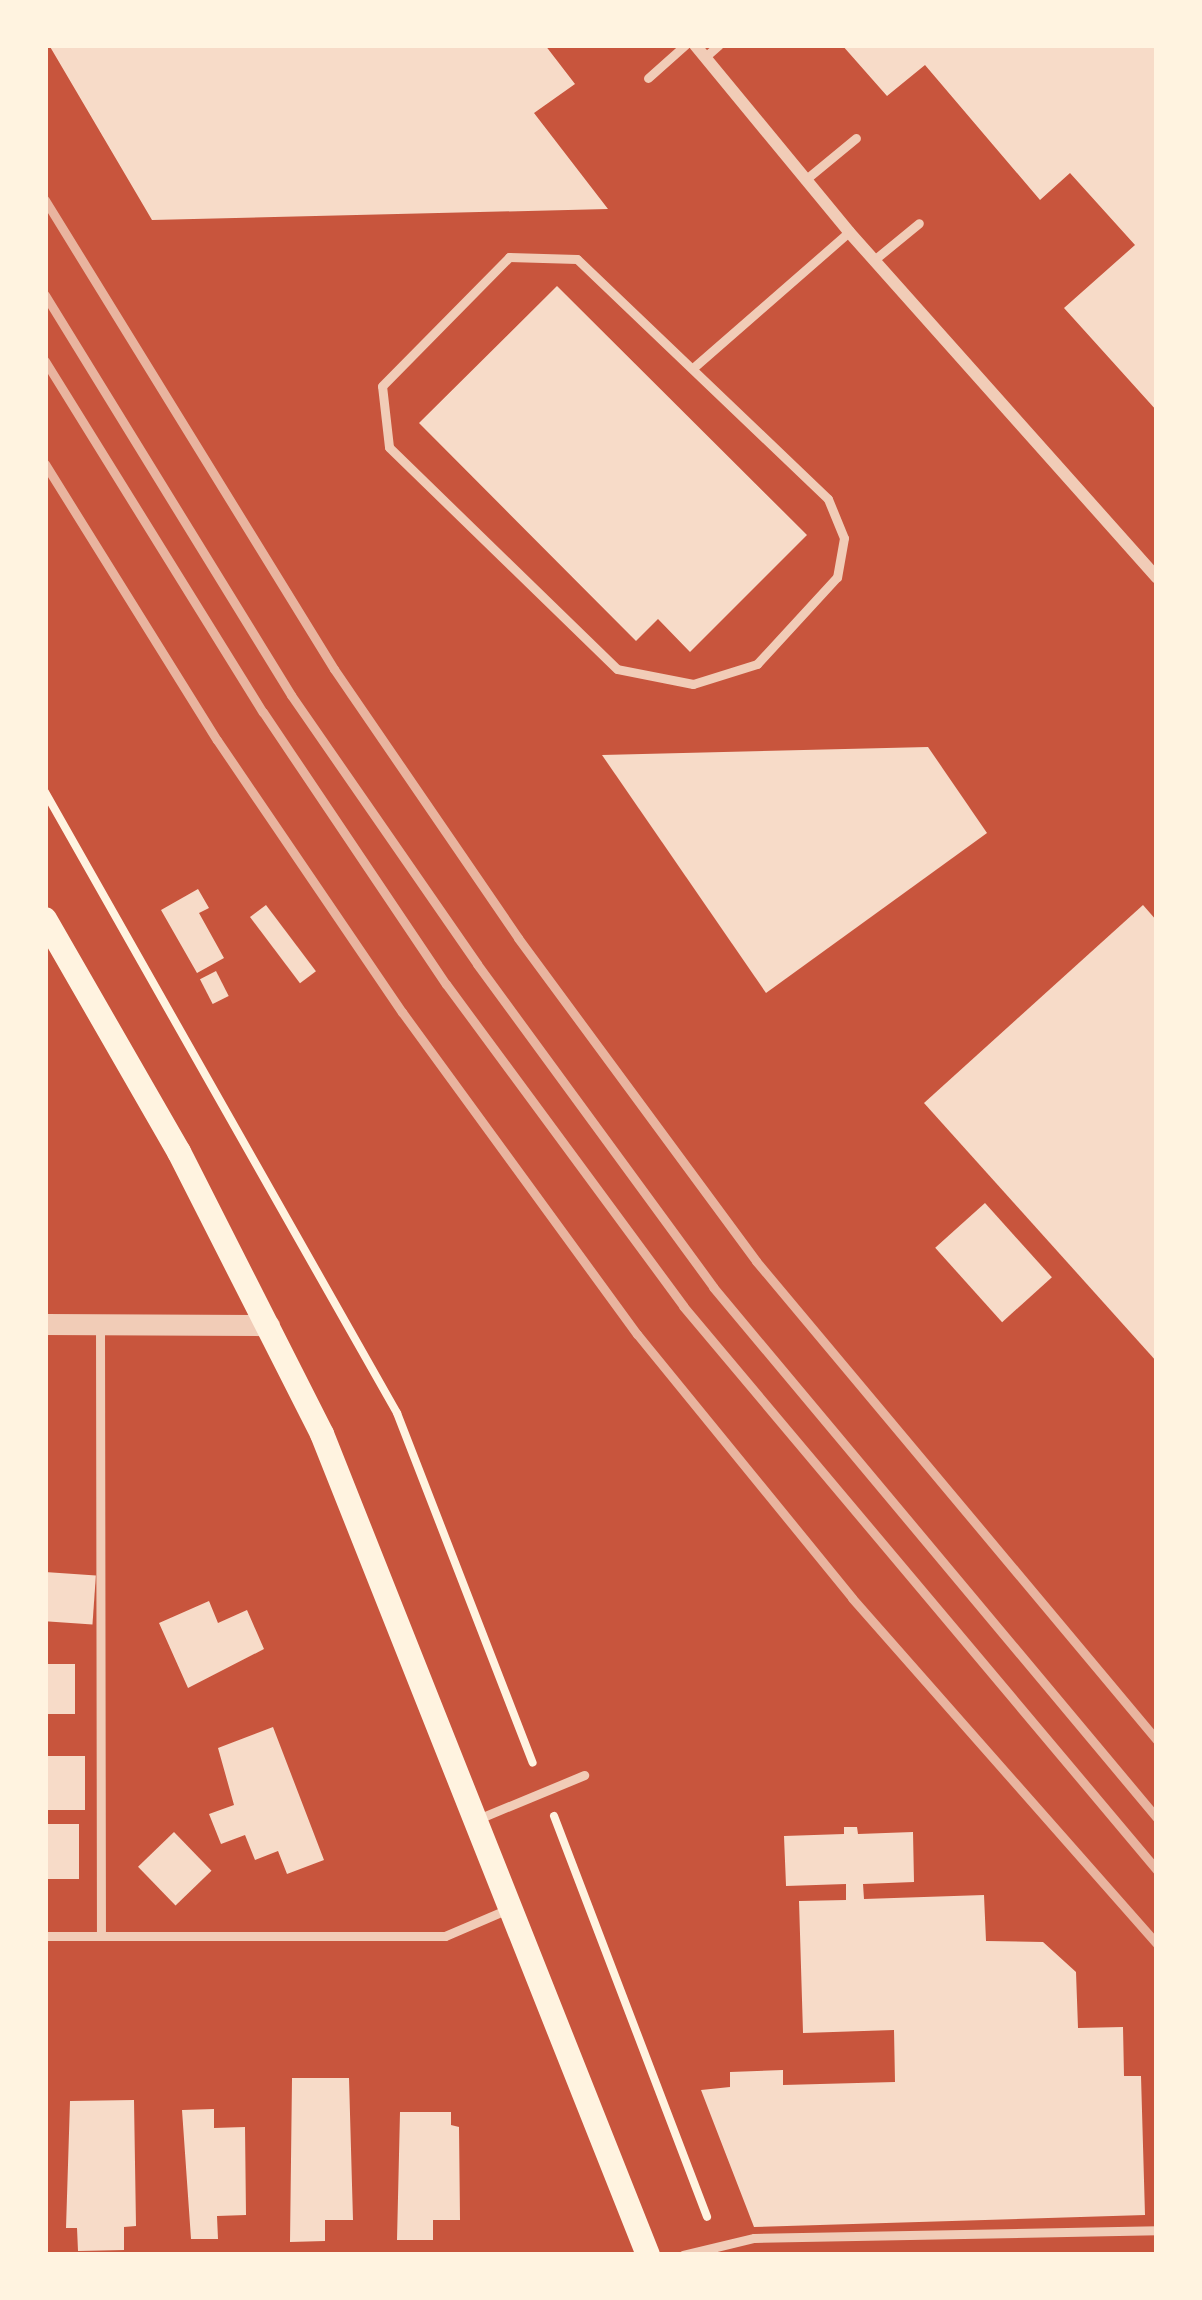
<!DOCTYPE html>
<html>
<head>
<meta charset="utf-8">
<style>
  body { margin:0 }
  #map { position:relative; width:1202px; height:2300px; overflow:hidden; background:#c8553d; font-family:Rubik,sans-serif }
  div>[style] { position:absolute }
  .building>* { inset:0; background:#f7dbc8; transform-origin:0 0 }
  .path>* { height:8px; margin:-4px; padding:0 4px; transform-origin:4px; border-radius:4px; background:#fff3e0 }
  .service>* { height:9px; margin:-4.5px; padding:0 4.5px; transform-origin:4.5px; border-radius:4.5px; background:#f1ccb7 }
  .minor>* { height:12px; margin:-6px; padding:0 6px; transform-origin:6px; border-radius:6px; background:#f1ccb7 }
  .tertiary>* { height:21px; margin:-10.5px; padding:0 10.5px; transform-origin:10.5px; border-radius:10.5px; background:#f1ccb7 }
  .secondary>* { height:24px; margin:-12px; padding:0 12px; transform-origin:12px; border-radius:12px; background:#fff3e0 }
  .rail>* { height:9px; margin:-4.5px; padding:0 4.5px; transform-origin:4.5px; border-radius:4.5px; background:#e9b49f }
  span { translate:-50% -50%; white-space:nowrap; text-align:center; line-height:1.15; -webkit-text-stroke:9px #fff3e0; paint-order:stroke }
  .frame { position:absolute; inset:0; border:48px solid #fff3e0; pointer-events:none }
</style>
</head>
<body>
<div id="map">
  <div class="building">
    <div style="clip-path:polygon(49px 45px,545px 45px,575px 84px,534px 113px,608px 209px,152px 220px)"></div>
    <div style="clip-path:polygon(842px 45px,1157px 45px,1157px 411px,1064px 308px,1135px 245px,1070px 173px,1040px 200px,925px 65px,887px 96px)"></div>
    <div style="clip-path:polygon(557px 286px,807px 535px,690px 652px,658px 619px,636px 641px,419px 423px)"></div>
    <div style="clip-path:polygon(928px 747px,987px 833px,766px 993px,602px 755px)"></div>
    <div style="clip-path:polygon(198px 889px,209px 908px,199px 913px,224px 958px,197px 973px,161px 910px)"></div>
    <div style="left:266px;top:905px;width:83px;height:20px;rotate:53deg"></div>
    <div style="clip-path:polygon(1143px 905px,1157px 921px,1157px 1362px,924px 1103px)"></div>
    <div style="left:216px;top:971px;width:28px;height:18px;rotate:63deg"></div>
    <div style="left:985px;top:1203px;width:100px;height:67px;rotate:48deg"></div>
    <div style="left:45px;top:1572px;width:51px;height:49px;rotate:4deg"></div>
    <div style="clip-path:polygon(209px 1601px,218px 1623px,247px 1610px,264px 1649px,188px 1688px,159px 1623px)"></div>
    <div style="left:45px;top:1664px;width:30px;height:50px"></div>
    <div style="clip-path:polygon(273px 1727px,324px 1860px,287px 1874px,278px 1851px,255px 1860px,245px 1835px,221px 1844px,209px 1814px,234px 1805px,218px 1748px)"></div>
    <div style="left:45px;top:1756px;width:40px;height:54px"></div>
    <div style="left:45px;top:1824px;width:34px;height:55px"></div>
    <div style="clip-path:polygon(844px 1827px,857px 1827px,858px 1834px,913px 1832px,914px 1882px,863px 1884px,864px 1899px,984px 1895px,986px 1941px,1043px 1942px,1076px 1972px,1078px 2028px,1123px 2027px,1124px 2076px,1141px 2076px,1145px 2215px,754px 2227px,701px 2090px,730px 2087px,730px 2072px,783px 2070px,783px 2085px,895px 2082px,894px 2030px,803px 2033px,799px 1901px,846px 1900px,846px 1884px,786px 1886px,784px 1836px,844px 1834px)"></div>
    <div style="left:174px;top:1832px;width:54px;height:50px;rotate:46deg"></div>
    <div style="clip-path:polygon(292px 2078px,349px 2078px,353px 2220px,325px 2220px,325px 2241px,290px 2242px)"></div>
    <div style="clip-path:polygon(134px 2100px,136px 2226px,124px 2227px,124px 2250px,78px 2251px,77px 2228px,66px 2228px,70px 2101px)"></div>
    <div style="clip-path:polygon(214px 2109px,214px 2128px,245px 2127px,246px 2215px,217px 2216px,218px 2239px,191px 2239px,182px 2110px)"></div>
    <div style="clip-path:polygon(400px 2112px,451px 2112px,451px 2125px,459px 2127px,460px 2220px,433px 2220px,433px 2240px,397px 2240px)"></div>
  </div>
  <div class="path">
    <div style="left:45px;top:792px;width:714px;rotate:60.45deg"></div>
    <div style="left:397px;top:1413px;width:375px;rotate:68.8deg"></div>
    <div style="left:554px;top:1816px;width:429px;rotate:69.1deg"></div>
  </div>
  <div class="service">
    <div style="left:705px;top:57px;width:18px;rotate:-41deg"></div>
    <div style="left:648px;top:78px;width:50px;rotate:-41.7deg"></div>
    <div style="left:805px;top:180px;width:66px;rotate:-39.5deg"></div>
    <div style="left:509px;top:257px;width:68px;rotate:1.7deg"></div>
    <div style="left:577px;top:259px;width:347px;rotate:43.7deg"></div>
    <div style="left:828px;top:499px;width:42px;rotate:67.7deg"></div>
    <div style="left:844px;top:538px;width:40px;rotate:100deg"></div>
    <div style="left:837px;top:577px;width:118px;rotate:132.6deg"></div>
    <div style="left:757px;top:664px;width:67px;rotate:162.6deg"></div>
    <div style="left:693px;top:684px;width:77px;rotate:-168.8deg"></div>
    <div style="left:617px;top:669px;width:318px;rotate:-135.8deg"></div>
    <div style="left:389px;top:447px;width:61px;rotate:-96.5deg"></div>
    <div style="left:382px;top:386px;width:181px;rotate:-45.4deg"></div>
    <div style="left:874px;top:260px;width:58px;rotate:-39.4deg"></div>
    <div style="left:693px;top:368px;width:207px;rotate:-41.1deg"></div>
    <div style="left:100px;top:1324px;width:612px;rotate:89.91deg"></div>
    <div style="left:478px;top:1819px;width:115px;rotate:-22.5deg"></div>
    <div style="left:45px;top:1936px;width:400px"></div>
    <div style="left:445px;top:1936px;width:69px;rotate:-23.2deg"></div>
    <div style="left:683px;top:2255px;width:73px;rotate:-13.5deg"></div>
    <div style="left:754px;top:2238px;width:403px;rotate:-1.1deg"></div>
  </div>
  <div class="minor">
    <div style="left:695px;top:45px;width:242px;rotate:50.5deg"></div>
    <div style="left:849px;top:232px;width:463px;rotate:48.3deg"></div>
  </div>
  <div class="tertiary">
    <div style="left:45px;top:1324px;width:224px;rotate:0.3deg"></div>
  </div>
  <div class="secondary">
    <div style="left:45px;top:919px;width:269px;rotate:60.1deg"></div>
    <div style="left:179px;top:1152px;width:316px;rotate:63.1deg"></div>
    <div style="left:322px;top:1434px;width:883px;rotate:68.34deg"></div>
  </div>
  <div class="rail">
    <div style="left:45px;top:200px;width:551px;rotate:58.36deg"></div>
    <div style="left:334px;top:669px;width:326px;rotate:55.6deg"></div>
    <div style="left:518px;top:938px;width:401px;rotate:53.6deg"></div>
    <div style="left:756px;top:1261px;width:625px;rotate:50.07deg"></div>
    <div style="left:45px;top:295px;width:470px;rotate:58.4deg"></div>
    <div style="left:291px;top:695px;width:327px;rotate:55.3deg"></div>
    <div style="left:477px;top:964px;width:400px;rotate:53.8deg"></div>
    <div style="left:713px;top:1287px;width:692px;rotate:50.1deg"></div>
    <div style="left:45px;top:361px;width:413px;rotate:58.2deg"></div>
    <div style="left:263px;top:712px;width:328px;rotate:56.1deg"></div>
    <div style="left:446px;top:984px;width:400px;rotate:53.6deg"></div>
    <div style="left:683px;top:1306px;width:737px;rotate:49.96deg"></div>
    <div style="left:45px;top:464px;width:325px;rotate:58.1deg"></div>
    <div style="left:217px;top:740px;width:329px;rotate:55.8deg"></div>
    <div style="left:402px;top:1012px;width:399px;rotate:53.9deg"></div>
    <div style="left:637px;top:1334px;width:340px;rotate:50.8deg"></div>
    <div style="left:852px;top:1598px;width:461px;rotate:48.6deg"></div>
  </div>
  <div class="frame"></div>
</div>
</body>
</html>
